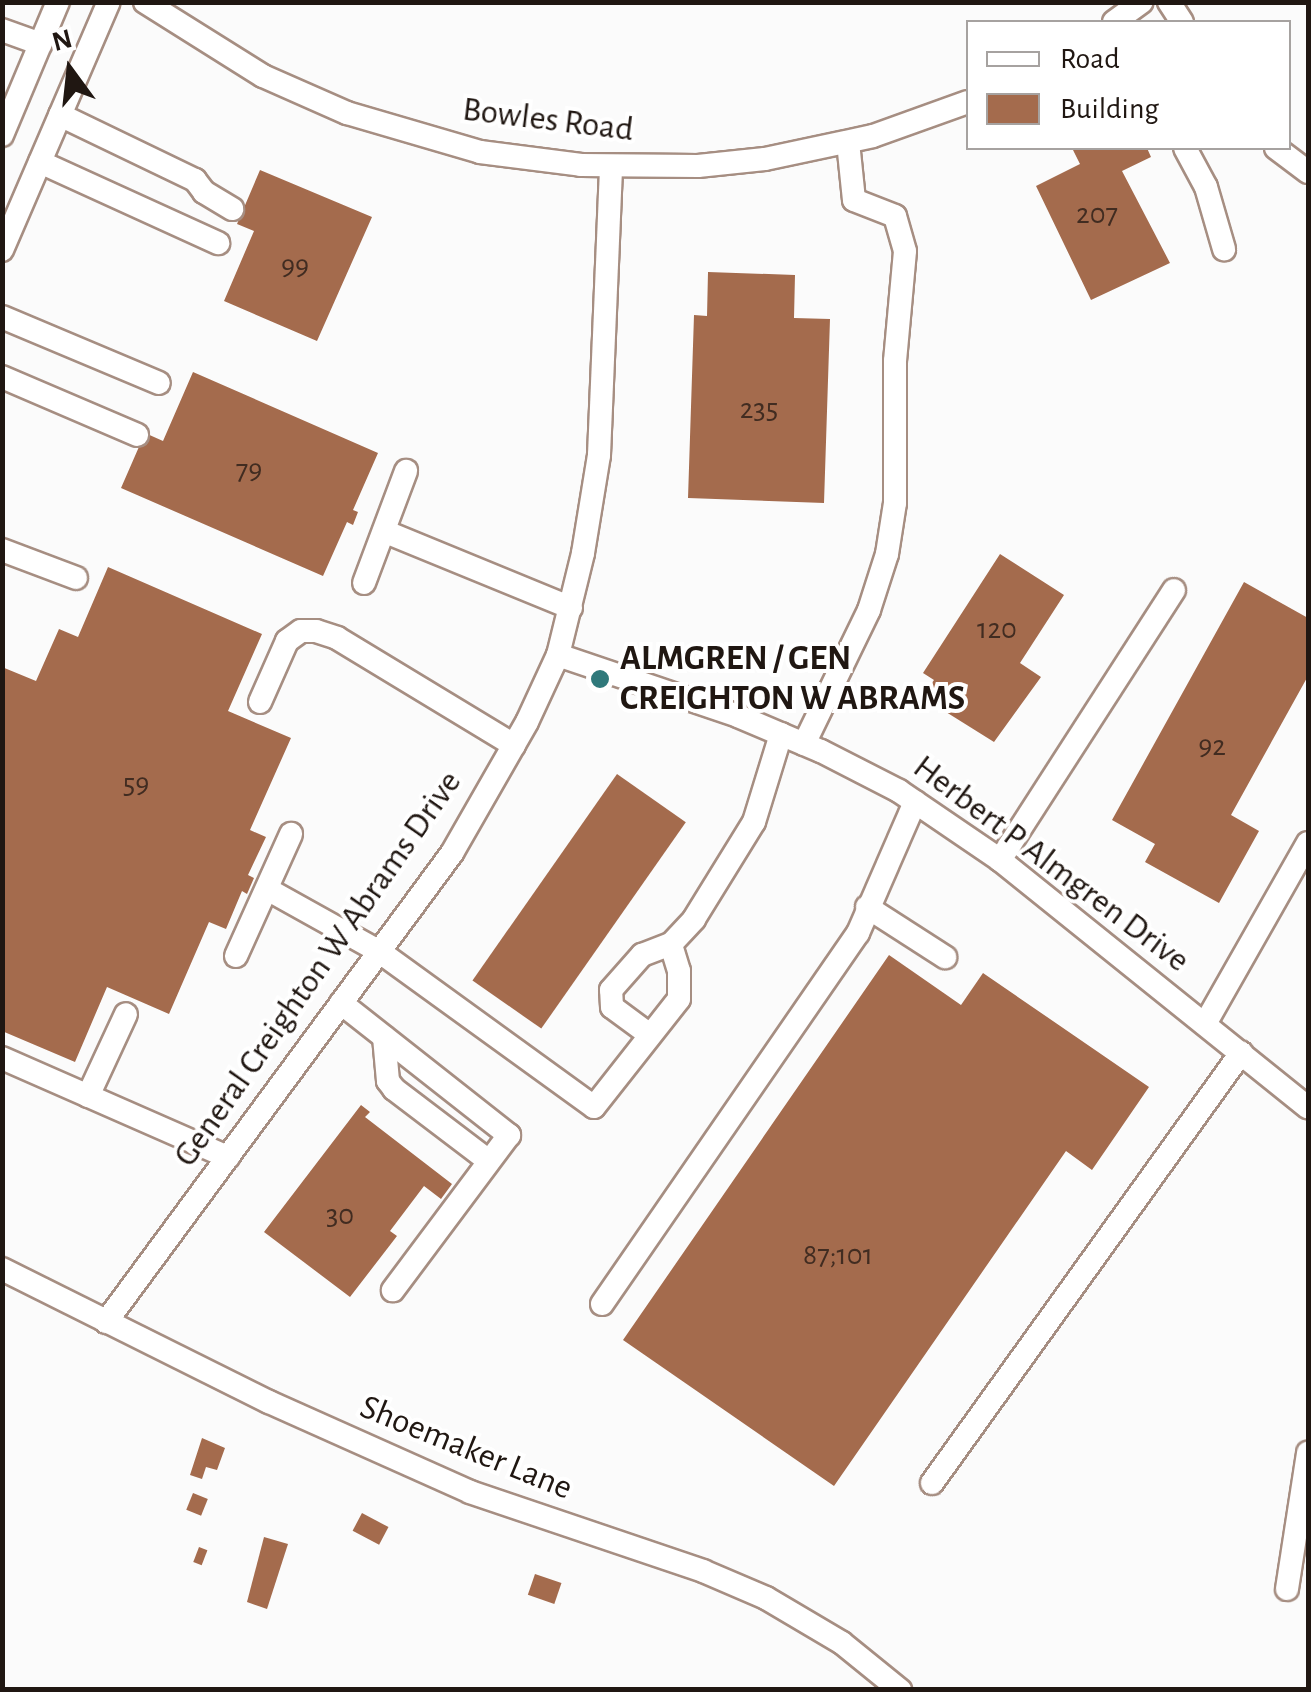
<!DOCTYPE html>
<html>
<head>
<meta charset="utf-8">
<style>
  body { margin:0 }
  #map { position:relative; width:1311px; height:1692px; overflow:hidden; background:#fbfbfb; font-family:"Alegreya Sans",sans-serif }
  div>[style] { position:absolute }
  .building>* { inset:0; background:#a46b4d; transform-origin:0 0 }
  .roads { filter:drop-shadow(2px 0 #a68e82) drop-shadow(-2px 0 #a68e82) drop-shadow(0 2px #a68e82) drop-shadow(0 -2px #a68e82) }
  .minor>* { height:22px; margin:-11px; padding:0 11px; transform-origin:11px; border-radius:11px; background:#fff }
  .dots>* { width:28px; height:28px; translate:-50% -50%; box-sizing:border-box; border:5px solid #fff; border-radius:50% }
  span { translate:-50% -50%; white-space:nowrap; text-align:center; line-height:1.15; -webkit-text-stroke:8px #fff; paint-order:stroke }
  .number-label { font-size:30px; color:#412c21 }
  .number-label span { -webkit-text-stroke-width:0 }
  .street-label { font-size:35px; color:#201712 }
  .poi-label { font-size:35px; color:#201712; font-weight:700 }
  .left { translate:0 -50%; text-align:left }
  .frame { position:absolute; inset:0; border:5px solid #201712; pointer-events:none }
  .legend { position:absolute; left:966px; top:20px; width:325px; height:130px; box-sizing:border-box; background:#fff; border:2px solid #a6a2a0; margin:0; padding:12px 18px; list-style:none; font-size:30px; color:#201712 }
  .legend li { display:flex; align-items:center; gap:20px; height:50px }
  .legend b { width:50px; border:2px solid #a6a2a0 }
  .north { position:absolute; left:20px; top:20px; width:100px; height:100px; -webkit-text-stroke:8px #fff; paint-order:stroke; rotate:345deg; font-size:28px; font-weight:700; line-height:40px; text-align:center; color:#201712 }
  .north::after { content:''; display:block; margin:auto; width:35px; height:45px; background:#201712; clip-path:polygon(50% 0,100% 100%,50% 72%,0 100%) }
</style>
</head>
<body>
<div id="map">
  <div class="building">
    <div style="clip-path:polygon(1078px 148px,1147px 148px,1151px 157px,1122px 171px,1170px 263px,1091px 300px,1036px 186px,1080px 164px,1073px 150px)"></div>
    <div style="clip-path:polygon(260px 170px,372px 217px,317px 341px,224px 301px,254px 231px,237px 224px)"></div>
    <div style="clip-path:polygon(708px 272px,795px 275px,794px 318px,830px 319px,824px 503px,688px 498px,694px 315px,707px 316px)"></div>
    <div style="clip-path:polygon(193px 372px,378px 453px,353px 510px,358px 512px,353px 525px,347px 522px,323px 576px,121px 488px,145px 433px,163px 441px)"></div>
    <div style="clip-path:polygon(1000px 554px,1064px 595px,1020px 663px,1041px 677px,994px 742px,922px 697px,934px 680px,923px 673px)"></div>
    <div style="clip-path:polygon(108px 567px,262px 634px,228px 711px,291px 738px,250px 830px,266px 837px,248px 875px,254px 878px,247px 894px,242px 891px,226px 929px,209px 922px,169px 1014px,107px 987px,75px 1062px,2px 1031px,2px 667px,36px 681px,59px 629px,78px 637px)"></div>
    <div style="clip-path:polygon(1244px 582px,1308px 618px,1308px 676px,1231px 815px,1259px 831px,1219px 903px,1145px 862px,1155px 844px,1112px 820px)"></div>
    <div style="left:617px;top:774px;width:84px;height:252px;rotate:35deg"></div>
    <div style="clip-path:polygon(889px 955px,961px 1005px,983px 973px,1149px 1087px,1092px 1170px,1066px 1151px,834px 1486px,623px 1340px)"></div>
    <div style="clip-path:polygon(361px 1105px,370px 1112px,365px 1117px,452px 1184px,441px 1199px,424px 1186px,390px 1231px,397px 1236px,350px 1297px,264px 1232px)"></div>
    <div style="clip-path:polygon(202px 1438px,225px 1448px,217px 1470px,206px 1467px,202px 1479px,190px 1475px)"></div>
    <div style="left:193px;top:1493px;width:16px;height:18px;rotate:22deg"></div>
    <div style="left:362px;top:1513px;width:30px;height:20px;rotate:28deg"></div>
    <div style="clip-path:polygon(264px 1537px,288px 1544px,267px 1609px,247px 1602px)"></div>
    <div style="left:199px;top:1547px;width:9px;height:16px;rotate:21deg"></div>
    <div style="left:535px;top:1574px;width:28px;height:22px;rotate:19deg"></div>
  </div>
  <div class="roads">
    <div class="minor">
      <div style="left:145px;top:2px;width:139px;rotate:32.1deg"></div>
      <div style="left:263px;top:76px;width:92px;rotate:23.8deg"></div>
      <div style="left:347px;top:113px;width:139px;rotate:16.3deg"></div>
      <div style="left:480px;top:152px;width:102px;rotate:7.3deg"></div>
      <div style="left:581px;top:165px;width:117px;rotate:0.5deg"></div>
      <div style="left:698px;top:166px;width:67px;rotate:-6deg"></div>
      <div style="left:765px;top:159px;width:110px;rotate:-12deg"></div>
      <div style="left:873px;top:136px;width:101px;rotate:-19.7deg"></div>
      <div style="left:1169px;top:2px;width:24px;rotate:57deg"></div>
      <div style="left:1114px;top:22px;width:34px;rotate:-36deg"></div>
      <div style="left:2px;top:30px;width:41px;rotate:19.7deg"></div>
      <div style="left:60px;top:115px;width:150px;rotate:25.7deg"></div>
      <div style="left:195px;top:180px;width:15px;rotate:53deg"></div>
      <div style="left:204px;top:192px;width:33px;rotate:31deg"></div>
      <div style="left:2px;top:135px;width:144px;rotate:-67.2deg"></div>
      <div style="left:1185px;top:148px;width:44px;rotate:61.7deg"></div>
      <div style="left:1206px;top:187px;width:65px;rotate:73.8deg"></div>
      <div style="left:1276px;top:148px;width:40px;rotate:37deg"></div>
      <div style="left:40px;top:162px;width:196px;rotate:24.5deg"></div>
      <div style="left:2px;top:250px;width:270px;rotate:-66.7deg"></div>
      <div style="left:2px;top:317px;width:170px;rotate:22.8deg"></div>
      <div style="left:2px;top:377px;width:147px;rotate:23.2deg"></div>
      <div style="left:386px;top:532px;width:200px;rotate:22.3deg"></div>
      <div style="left:2px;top:550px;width:79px;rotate:20.7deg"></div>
      <div style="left:364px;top:583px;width:120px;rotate:-69.4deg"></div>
      <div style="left:558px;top:655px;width:190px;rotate:18.7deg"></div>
      <div style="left:738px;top:716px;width:90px;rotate:22.9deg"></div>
      <div style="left:821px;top:751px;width:88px;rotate:27.1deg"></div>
      <div style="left:899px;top:791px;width:122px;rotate:34.3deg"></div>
      <div style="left:1000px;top:860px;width:395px;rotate:38.8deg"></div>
      <div style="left:260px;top:702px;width:67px;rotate:-66.1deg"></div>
      <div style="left:287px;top:641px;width:17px;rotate:-36deg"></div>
      <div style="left:301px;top:631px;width:15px"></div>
      <div style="left:316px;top:631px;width:22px;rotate:18deg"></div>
      <div style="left:337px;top:638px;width:207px;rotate:31.2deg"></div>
      <div style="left:804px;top:744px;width:149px;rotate:-64.1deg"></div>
      <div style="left:869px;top:610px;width:59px;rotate:-72.2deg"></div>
      <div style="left:887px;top:554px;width:52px;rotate:-81.1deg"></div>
      <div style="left:895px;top:503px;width:142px;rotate:-90deg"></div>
      <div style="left:895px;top:361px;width:110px;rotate:-84.8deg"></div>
      <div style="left:905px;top:251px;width:36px;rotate:-106deg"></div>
      <div style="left:895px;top:216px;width:44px;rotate:-158.7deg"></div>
      <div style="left:854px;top:200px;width:58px;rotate:-95.9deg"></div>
      <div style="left:1000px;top:860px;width:321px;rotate:-57.2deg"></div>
      <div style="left:267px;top:889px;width:129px;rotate:29.1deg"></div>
      <div style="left:380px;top:952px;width:264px;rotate:35.9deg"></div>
      <div style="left:594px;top:1107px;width:137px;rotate:-51.8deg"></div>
      <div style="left:679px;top:999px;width:28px;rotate:-90deg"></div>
      <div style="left:679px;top:971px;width:28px;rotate:-107deg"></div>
      <div style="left:671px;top:944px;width:34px;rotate:-47deg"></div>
      <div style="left:694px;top:919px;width:114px;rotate:-58.3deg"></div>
      <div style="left:754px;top:822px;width:92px;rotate:-72.9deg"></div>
      <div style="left:867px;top:907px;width:93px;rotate:32.7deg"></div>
      <div style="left:236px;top:956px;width:134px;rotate:-65.7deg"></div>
      <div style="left:341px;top:1003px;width:214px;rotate:38.2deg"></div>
      <div style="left:509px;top:1135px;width:194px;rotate:126.8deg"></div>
      <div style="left:1205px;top:1024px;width:208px;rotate:-60.4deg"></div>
      <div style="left:650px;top:1035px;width:47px;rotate:-143.6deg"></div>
      <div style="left:612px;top:1007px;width:17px;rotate:-93deg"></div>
      <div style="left:611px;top:990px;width:47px;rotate:-48.5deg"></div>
      <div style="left:642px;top:955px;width:31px;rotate:-21deg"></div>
      <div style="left:384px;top:1037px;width:44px;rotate:84.8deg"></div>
      <div style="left:388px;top:1081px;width:10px;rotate:53deg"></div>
      <div style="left:394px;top:1089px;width:119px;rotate:37.2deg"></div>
      <div style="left:2px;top:1058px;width:247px;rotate:23.7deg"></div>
      <div style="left:88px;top:1096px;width:90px;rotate:-65.1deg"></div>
      <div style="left:2px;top:1269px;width:298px;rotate:26.5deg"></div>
      <div style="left:269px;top:1402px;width:220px;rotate:24.1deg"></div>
      <div style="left:470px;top:1492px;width:246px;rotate:18.7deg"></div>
      <div style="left:703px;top:1571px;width:69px;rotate:23.2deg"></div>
      <div style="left:766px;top:1598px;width:88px;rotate:30.6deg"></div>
      <div style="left:842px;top:1643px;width:75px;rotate:39deg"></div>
      <div style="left:602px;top:1304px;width:451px;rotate:-55.4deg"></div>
      <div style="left:858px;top:933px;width:143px;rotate:-66.5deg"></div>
      <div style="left:106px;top:1322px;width:583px;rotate:-53.58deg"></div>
      <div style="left:452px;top:853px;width:151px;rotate:-60.2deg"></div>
      <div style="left:527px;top:722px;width:74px;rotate:-65.2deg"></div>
      <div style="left:558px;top:655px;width:105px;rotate:-76.2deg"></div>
      <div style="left:583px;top:553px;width:99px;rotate:-80.7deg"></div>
      <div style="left:599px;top:455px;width:289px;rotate:-87.6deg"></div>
      <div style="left:932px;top:1483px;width:530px;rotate:-54.3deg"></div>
      <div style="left:1287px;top:1589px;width:138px;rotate:-81.2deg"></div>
    </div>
  </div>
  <div class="dots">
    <div style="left:600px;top:679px;background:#30797b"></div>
  </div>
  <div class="number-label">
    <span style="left:1097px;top:214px">207</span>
    <span style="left:295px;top:266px">99</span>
    <span style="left:759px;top:409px">235</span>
    <span style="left:249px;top:470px">79</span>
    <span style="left:997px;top:629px">120</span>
    <span style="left:1212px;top:746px">92</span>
    <span style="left:136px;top:784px">59</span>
    <span style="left:340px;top:1215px">30</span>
    <span style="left:838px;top:1255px">87;101</span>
  </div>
  <div class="street-label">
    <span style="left:548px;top:120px;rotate:7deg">Bowles Road</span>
    <span style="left:1051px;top:864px;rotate:37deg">Herbert P Almgren Drive</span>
    <span style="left:318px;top:969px;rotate:-55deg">General Creighton W Abrams Drive</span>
    <span style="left:466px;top:1448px;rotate:22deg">Shoemaker Lane</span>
  </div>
  <div class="poi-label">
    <span class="left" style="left:620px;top:679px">ALMGREN / GEN<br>CREIGHTON W ABRAMS</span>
  </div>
  <div class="frame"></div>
  <ul class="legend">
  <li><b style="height:12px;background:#fff"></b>Road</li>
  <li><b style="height:28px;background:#a46b4d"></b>Building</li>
  </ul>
  <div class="north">N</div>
</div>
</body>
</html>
